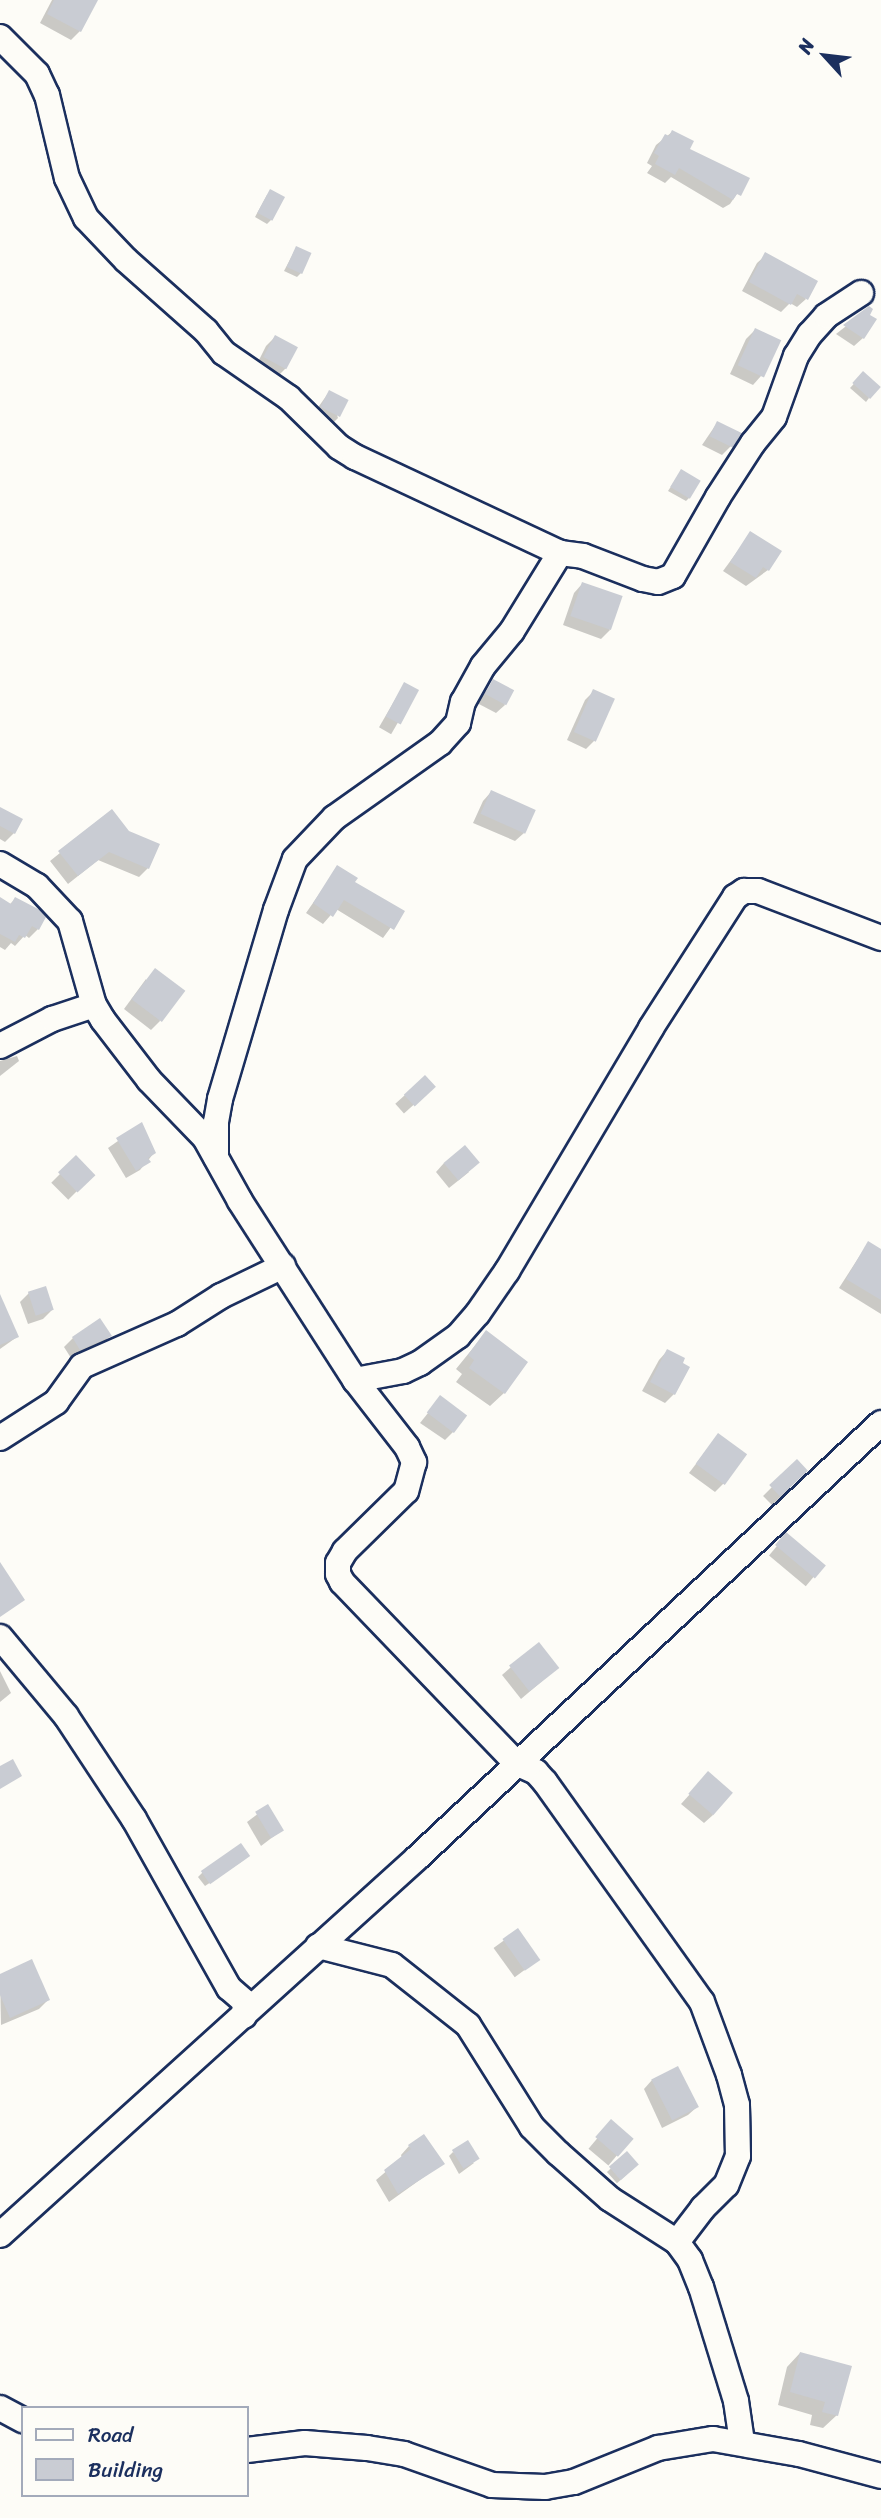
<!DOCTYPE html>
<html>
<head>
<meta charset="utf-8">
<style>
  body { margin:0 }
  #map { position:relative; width:881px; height:2518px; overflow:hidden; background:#fdfcf7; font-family:Sriracha,sans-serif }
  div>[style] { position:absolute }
  .shadow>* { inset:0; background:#0003; transform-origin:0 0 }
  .building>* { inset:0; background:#c9ccd3; transform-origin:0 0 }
  .roads { filter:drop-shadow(2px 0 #1b2f5e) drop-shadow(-2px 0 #1b2f5e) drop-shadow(0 2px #1b2f5e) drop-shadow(0 -2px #1b2f5e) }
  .minor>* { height:24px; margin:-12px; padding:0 12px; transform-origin:12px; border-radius:12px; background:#fdfcf7 }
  span { translate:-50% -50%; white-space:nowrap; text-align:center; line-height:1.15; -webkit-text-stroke:6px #fdfcf7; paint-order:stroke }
  .legend { position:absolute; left:21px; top:2406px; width:228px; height:91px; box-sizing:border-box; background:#fdfcf7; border:2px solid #a3aaba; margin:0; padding:9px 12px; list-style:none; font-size:21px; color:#1b2f5e }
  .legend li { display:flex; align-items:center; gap:14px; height:35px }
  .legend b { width:35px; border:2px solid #a3aaba }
  .north { position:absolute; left:790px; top:21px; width:70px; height:70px; -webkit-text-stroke:5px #fdfcf7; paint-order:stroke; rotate:297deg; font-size:19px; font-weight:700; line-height:28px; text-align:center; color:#1b2f5e }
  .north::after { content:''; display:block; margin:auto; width:24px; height:32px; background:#1b2f5e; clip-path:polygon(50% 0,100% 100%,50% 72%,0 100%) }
</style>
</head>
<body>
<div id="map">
  <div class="shadow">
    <div style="clip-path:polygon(52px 0,96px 0,80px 31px,71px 40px,40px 23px)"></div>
    <div style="clip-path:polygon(672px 132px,687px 150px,747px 179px,730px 204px,723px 208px,671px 177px,665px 183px,647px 173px,652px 166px,647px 163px,656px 145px)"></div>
    <div style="clip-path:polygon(267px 195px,271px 220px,267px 224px,255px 217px)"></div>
    <div style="clip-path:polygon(296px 248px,301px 273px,297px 277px,284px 271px)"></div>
    <div style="clip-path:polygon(766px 255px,806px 299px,797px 307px,790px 303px,781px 312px,742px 291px,757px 263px)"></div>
    <div style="clip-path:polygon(869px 308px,863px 338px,854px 346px,836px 334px)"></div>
    <div style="clip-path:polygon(755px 330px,761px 376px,753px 385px,730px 374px,746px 339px)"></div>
    <div style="clip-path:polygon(275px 337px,286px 368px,277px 377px,256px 366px,266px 346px)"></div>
    <div style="clip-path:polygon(863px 374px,869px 398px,866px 402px,850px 388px)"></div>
    <div style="clip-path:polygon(329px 392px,338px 418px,329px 427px,312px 416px)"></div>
    <div style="clip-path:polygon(717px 423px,731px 446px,722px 455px,702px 445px)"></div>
    <div style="clip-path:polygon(681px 471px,690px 497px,686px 501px,668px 491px)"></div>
    <div style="clip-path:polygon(751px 533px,768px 570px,746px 586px,723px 571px)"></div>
    <div style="clip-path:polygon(582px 584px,610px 630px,601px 639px,563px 625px,574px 593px)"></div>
    <div style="clip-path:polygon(493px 682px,505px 705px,496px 713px,477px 703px)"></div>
    <div style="left:404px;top:684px;width:14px;height:50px;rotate:30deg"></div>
    <div style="clip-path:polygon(594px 691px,595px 740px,586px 749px,567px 740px,585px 700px)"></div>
    <div style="clip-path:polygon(491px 792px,524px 833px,515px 841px,473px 823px,483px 801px)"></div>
    <div style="clip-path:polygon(0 809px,14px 833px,5px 842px,0 839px)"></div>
    <div style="clip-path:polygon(112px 811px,148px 868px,139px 877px,98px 860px,68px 884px,50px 861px)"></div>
    <div style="clip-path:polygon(338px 867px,353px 882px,402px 912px,383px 938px,336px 909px,323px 924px,306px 913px)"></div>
    <div style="clip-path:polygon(15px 899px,38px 929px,29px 938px,25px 935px,15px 946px,11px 943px,5px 950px,0 947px,0 904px,9px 905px)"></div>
    <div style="clip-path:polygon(146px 979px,160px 1021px,151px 1030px,124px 1009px)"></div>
    <div style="clip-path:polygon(17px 1056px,19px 1061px,0 1076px,0 1061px)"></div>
    <div style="left:425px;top:1077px;width:13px;height:40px;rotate:48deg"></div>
    <div style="clip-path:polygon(142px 1124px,154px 1153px,140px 1170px,126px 1178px,108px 1148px)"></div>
    <div style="left:76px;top:1158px;width:24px;height:35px;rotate:45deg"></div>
    <div style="clip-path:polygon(444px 1163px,469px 1172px,449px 1188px,436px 1172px)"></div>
    <div style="clip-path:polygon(868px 1243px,881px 1251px,881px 1314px,839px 1288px)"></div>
    <div style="clip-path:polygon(29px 1293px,52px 1310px,43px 1319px,28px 1324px,20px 1302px)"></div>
    <div style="clip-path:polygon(0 1325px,17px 1337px,0 1349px)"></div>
    <div style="clip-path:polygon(486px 1332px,504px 1393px,490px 1406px,456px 1382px,462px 1374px,456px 1369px)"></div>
    <div style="clip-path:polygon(110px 1336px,101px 1345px,71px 1358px,64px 1347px,73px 1338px)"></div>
    <div style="clip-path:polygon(667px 1351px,674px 1394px,665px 1403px,642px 1391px,659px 1360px)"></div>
    <div style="clip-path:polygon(440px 1398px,454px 1431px,445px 1440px,420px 1423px)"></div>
    <div style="clip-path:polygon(718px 1435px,724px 1483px,715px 1492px,689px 1473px)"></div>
    <div style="left:797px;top:1462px;width:13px;height:48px;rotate:45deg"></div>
    <div style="left:787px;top:1534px;width:48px;height:28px;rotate:40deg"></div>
    <div style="clip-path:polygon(511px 1667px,548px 1676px,521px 1699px,502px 1675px)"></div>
    <div style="clip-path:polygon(0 1671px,11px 1693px,0 1702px)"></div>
    <div style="clip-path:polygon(700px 1783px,713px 1815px,704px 1823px,681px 1804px)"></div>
    <div style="clip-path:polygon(268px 1806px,282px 1830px,261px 1846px,247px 1822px)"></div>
    <div style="clip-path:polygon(244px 1860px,205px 1886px,198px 1877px,202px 1873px)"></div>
    <div style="left:517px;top:1931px;width:36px;height:29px;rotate:54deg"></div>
    <div style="clip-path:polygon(0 1976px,48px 2000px,39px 2009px,1px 2025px)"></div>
    <div style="clip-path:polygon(652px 2080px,697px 2107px,688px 2115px,662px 2128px,644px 2089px)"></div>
    <div style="left:611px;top:2122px;width:26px;height:35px;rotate:40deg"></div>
    <div style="clip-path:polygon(409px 2146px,442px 2164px,389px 2202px,376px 2180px,402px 2158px,401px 2155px)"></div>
    <div style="clip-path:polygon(453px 2152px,474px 2163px,459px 2174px,449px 2156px)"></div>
    <div style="left:627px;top:2154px;width:15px;height:27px;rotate:48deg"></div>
    <div style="clip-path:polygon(800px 2353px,837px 2415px,823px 2428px,810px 2425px,812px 2415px,778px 2405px,787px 2367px)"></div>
  </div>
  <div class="building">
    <div style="clip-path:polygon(54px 0,98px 0,81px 32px,47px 14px)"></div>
    <div style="clip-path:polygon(672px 130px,694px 141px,690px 149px,750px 178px,741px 196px,737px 194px,733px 200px,679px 168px,675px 175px,655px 164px,659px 156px,654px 153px,665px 134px,669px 136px)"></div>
    <div style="left:270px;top:189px;width:17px;height:27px;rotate:28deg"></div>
    <div style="left:296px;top:246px;width:17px;height:23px;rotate:24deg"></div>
    <div style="clip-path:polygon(765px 252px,818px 281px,808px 300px,797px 294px,791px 305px,749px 282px)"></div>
    <div style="clip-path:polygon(869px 306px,873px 309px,870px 315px,877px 319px,864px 339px,843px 325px)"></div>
    <div style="left:755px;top:328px;width:29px;height:41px;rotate:25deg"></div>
    <div style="left:275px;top:335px;width:26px;height:25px;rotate:28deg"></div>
    <div style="left:863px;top:371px;width:24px;height:16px;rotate:42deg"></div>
    <div style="left:329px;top:390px;width:22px;height:19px;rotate:27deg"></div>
    <div style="left:717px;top:421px;width:28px;height:17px;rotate:26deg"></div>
    <div style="left:681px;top:469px;width:23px;height:21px;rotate:31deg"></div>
    <div style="clip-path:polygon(750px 531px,782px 551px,769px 571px,763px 567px,756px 578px,730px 562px)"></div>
    <div style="left:582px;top:582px;width:43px;height:36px;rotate:19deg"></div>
    <div style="left:493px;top:679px;width:24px;height:17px;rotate:28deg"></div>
    <div style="left:404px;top:682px;width:17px;height:39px;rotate:28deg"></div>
    <div style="left:593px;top:689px;width:24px;height:47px;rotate:24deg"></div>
    <div style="left:491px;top:790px;width:49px;height:26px;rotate:24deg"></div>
    <div style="clip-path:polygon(0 807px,23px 819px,15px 834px,0 826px)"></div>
    <div style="clip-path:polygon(112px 809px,129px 831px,160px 844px,149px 869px,109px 852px,78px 876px,58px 851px)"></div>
    <div style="clip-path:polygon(337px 865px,358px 878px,355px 882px,405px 911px,394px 930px,344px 900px,333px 917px,313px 903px)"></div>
    <div style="clip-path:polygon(0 897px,11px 904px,15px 897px,40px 910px,46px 917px,39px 930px,32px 926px,25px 938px,19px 935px,15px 942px,0 934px)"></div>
    <div style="left:155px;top:968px;width:38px;height:39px;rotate:37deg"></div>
    <div style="left:425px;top:1075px;width:16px;height:29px;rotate:47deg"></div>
    <div style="clip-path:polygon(142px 1122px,156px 1153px,148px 1158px,151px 1162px,136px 1171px,116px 1138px)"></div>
    <div style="left:465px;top:1145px;width:23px;height:28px;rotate:50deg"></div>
    <div style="left:76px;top:1155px;width:28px;height:25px;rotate:46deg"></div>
    <div style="clip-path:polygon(868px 1241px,881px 1249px,881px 1300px,846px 1279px)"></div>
    <div style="left:46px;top:1286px;width:25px;height:19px;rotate:72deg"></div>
    <div style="clip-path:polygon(0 1294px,19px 1337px,0 1345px)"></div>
    <div style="clip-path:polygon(100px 1318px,112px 1336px,80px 1350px,72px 1337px)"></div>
    <div style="clip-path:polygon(486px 1330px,528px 1362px,505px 1394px,469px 1368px,474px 1360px,468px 1355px)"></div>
    <div style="clip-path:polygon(667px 1349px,685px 1358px,683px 1363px,690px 1367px,675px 1395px,650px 1382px)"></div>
    <div style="left:440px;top:1395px;width:34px;height:22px;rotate:37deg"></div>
    <div style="left:718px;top:1433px;width:36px;height:38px;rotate:36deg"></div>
    <div style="left:797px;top:1459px;width:16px;height:38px;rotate:47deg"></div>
    <div style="left:786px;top:1532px;width:52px;height:17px;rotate:40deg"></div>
    <div style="clip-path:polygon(0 1562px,25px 1600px,0 1617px)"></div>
    <div style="left:539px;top:1642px;width:33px;height:38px;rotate:52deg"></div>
    <div style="clip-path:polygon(13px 1759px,22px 1776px,0 1789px,0 1766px)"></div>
    <div style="left:708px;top:1771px;width:33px;height:30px;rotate:41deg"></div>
    <div style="left:268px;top:1804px;width:31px;height:15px;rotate:59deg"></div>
    <div style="left:241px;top:1843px;width:16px;height:49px;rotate:55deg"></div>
    <div style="left:518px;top:1928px;width:39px;height:19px;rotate:55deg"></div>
    <div style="clip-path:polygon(32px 1959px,50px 2000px,10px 2018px,0 1995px,0 1974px)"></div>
    <div style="left:678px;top:2066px;width:46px;height:30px;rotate:63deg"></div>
    <div style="left:611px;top:2119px;width:30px;height:24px;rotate:41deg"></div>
    <div style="clip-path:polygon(424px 2134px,445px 2164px,398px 2194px,384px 2170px,411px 2149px,408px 2145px)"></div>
    <div style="left:468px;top:2140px;width:22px;height:19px;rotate:58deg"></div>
    <div style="left:627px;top:2151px;width:18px;height:24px;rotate:49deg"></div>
    <div style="clip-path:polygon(800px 2352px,852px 2366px,838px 2416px,822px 2412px,825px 2402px,790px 2392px)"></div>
  </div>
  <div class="roads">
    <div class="minor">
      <div style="left:0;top:37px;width:52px;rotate:45deg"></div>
      <div style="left:37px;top:74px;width:23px;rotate:65deg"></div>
      <div style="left:47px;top:95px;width:85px;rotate:76.5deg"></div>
      <div style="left:67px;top:178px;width:44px;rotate:64.6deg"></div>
      <div style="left:86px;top:218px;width:58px;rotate:46.4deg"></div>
      <div style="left:126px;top:260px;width:107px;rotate:41.6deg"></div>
      <div style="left:206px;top:331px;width:28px;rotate:51deg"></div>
      <div style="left:224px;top:353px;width:79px;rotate:34.7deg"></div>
      <div style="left:289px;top:398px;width:70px;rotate:44.4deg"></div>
      <div style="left:339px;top:447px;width:19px;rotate:32deg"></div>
      <div style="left:355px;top:457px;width:226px;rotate:25.1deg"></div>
      <div style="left:0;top:864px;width:43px;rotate:30.7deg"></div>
      <div style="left:37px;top:886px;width:48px;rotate:46.7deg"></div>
      <div style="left:70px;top:921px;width:87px;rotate:74.1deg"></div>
      <div style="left:94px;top:1005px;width:17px;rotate:59deg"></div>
      <div style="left:103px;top:1020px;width:76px;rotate:52.5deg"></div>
      <div style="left:149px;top:1080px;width:81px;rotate:46deg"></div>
      <div style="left:205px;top:1138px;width:72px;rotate:60.9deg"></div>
      <div style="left:240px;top:1201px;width:213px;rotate:57.3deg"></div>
      <div style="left:355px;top:1380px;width:85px;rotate:52.2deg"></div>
      <div style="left:407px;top:1447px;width:17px;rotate:65deg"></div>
      <div style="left:414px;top:1462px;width:30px;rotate:105deg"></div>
      <div style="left:406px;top:1491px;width:86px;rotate:135.5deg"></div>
      <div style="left:345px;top:1551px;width:14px;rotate:120deg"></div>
      <div style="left:338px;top:1563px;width:11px;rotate:90deg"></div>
      <div style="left:338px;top:1574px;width:9px;rotate:63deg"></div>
      <div style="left:342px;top:1582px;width:251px;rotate:46.1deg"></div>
      <div style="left:516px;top:1763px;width:22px;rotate:24deg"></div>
      <div style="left:536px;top:1772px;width:13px;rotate:48deg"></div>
      <div style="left:545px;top:1782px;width:270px;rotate:54.5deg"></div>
      <div style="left:702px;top:2002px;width:78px;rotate:69.7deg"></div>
      <div style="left:729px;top:2075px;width:31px;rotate:75deg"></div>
      <div style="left:737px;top:2105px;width:51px;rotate:88.9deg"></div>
      <div style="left:738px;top:2156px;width:31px;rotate:112deg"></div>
      <div style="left:726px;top:2185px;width:33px;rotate:135deg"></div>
      <div style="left:703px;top:2208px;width:43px;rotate:127.4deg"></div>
      <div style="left:0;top:1046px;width:59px;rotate:-27.4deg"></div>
      <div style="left:52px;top:1019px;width:44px;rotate:-18.4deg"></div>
      <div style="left:216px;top:1157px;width:35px;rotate:-90deg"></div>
      <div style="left:216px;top:1122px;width:23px;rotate:-80deg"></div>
      <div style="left:220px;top:1099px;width:197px;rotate:-73.5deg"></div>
      <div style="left:276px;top:910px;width:54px;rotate:-69.6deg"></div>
      <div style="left:295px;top:859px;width:57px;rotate:-46.4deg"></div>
      <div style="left:334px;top:818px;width:130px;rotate:-35.3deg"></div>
      <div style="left:440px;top:743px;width:27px;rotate:-48deg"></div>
      <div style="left:458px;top:723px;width:22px;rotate:-77deg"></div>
      <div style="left:463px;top:702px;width:41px;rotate:-60.9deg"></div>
      <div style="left:483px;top:666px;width:45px;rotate:-50.4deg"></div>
      <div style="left:512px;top:631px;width:92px;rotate:-58.4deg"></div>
      <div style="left:560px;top:553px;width:23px;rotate:7deg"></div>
      <div style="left:583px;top:556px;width:64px;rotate:21deg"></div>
      <div style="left:643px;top:579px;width:15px;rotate:11deg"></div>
      <div style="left:658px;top:582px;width:16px;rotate:-22deg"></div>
      <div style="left:673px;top:576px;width:91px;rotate:-60.3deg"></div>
      <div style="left:718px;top:497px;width:64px;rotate:-57.1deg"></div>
      <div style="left:753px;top:443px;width:33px;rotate:-51deg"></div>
      <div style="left:774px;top:417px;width:65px;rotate:-70.2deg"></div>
      <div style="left:796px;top:356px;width:26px;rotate:-58deg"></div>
      <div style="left:810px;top:334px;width:24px;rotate:-48deg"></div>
      <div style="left:826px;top:316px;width:42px;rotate:-33.3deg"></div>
      <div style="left:355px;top:1380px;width:49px;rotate:-10.6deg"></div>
      <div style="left:403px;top:1371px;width:19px;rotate:-25deg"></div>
      <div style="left:420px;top:1363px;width:47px;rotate:-35.4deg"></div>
      <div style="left:458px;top:1336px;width:30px;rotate:-49deg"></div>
      <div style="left:478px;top:1313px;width:51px;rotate:-55.4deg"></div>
      <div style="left:507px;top:1271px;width:282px;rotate:-59.3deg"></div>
      <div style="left:651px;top:1028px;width:156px;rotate:-57.3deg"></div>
      <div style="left:735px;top:897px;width:11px;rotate:-34deg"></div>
      <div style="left:744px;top:891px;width:14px"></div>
      <div style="left:758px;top:891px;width:132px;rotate:20.9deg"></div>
      <div style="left:0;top:1438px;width:67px;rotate:-32.7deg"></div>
      <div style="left:56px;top:1402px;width:44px;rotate:-54.2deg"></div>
      <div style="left:82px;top:1366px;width:104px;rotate:-23.9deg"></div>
      <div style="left:177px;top:1324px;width:52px;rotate:-32.5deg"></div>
      <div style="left:221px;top:1296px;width:69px;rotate:-25.8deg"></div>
      <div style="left:0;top:1637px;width:103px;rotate:50.1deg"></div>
      <div style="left:66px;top:1716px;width:123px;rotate:56.6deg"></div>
      <div style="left:134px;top:1819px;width:194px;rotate:60.7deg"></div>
      <div style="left:229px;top:1988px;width:21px;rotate:41deg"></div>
      <div style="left:245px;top:2002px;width:14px;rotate:94deg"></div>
      <div style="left:318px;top:1946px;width:76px;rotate:14.4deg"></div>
      <div style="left:392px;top:1965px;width:97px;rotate:38.3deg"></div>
      <div style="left:468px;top:2025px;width:120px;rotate:57.9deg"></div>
      <div style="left:532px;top:2127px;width:37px;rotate:45deg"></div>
      <div style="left:558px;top:2153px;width:69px;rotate:41.5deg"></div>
      <div style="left:610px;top:2199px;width:80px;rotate:32.7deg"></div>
      <div style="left:677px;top:2242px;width:22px;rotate:54deg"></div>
      <div style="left:690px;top:2260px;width:29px;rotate:68deg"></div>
      <div style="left:701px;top:2287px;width:119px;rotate:72.9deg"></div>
      <div style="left:736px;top:2401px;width:41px;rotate:81.7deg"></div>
      <div style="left:0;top:2235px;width:562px;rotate:-42.12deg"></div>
      <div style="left:417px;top:1858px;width:636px;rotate:-43.15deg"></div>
      <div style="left:0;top:2408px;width:26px;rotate:28deg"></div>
      <div style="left:247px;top:2450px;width:58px;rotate:-6.9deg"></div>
      <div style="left:305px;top:2443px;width:62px;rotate:4.6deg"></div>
      <div style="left:367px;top:2448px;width:37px;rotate:9deg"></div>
      <div style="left:404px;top:2454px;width:93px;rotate:19.4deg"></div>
      <div style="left:492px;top:2485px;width:53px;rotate:2.2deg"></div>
      <div style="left:545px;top:2487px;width:29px;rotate:-10deg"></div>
      <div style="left:574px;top:2482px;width:91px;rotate:-22deg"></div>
      <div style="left:658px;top:2448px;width:56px;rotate:-9.3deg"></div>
      <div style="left:713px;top:2439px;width:87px;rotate:9.9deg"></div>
      <div style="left:799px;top:2454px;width:85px;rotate:15deg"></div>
    </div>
  </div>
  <ul class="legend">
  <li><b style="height:9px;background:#fdfcf7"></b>Road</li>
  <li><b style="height:19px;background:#c9ccd3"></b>Building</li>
  </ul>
  <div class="north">N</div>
</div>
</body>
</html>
